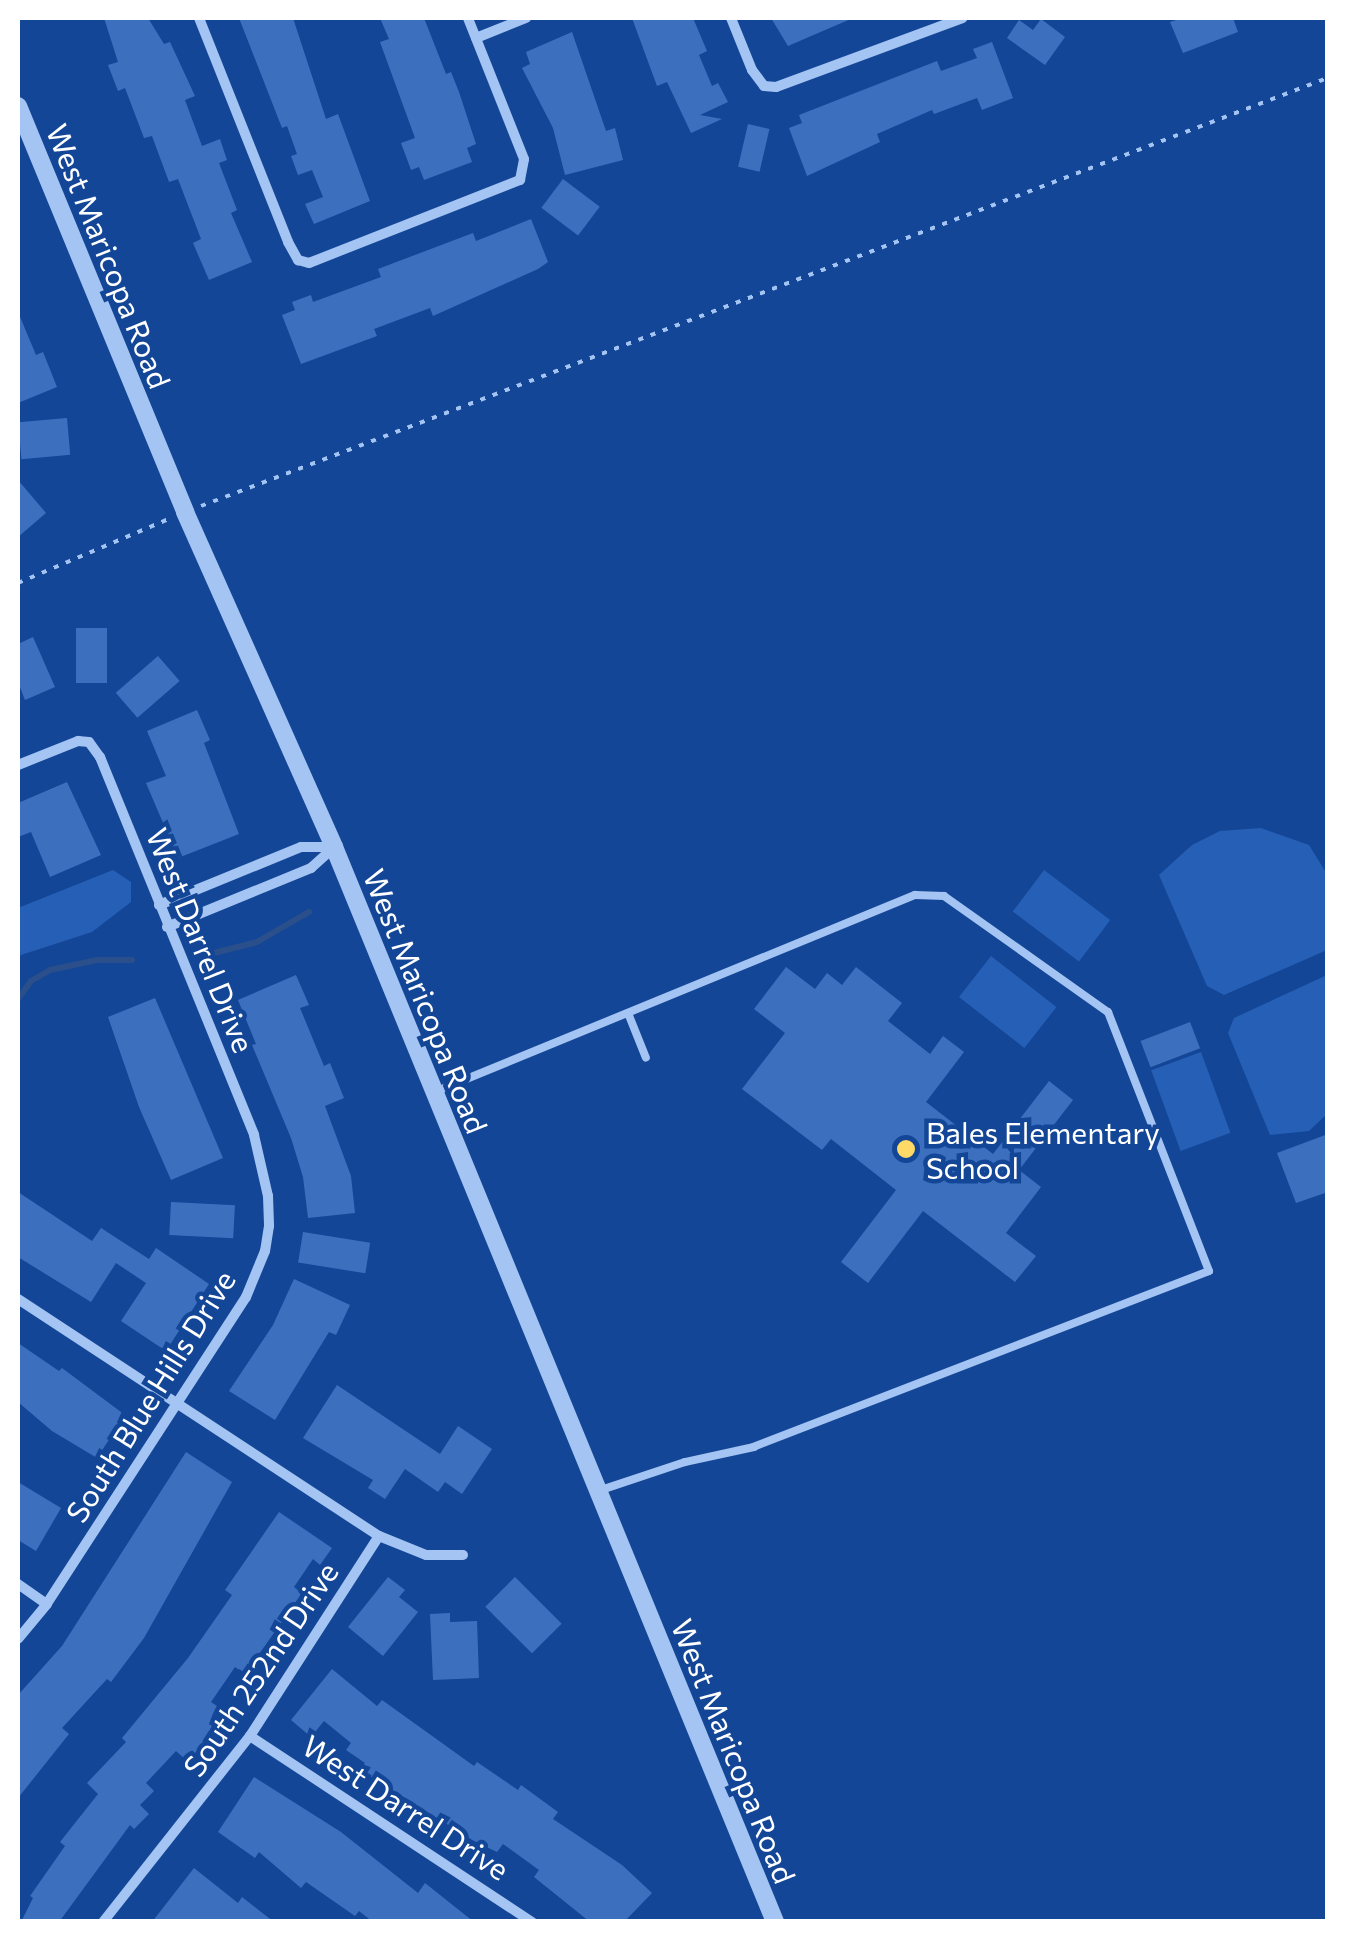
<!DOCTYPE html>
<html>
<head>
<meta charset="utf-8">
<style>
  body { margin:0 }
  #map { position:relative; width:1345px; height:1939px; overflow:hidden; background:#134697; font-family:Commissioner,sans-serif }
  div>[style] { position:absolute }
  .green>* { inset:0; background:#265fb6; transform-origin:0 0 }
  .stream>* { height:6px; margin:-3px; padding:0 3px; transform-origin:3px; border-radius:3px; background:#2a4f8b }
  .building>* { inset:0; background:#3c70bf; transform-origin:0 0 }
  .path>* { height:4px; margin-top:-2px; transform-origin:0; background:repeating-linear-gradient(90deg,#a4c4f3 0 5px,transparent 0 13px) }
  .service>* { height:8px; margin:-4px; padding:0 4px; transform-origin:4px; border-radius:4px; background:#a4c4f3 }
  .minor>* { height:10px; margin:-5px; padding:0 5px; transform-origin:5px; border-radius:5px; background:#a4c4f3 }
  .tertiary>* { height:18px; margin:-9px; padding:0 9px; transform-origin:9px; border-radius:9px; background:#a4c4f3 }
  .dots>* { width:28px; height:28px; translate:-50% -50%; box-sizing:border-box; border:5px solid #134697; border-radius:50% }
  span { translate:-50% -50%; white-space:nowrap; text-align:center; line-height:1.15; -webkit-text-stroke:9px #134697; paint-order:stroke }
  .street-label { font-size:30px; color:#fff }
  .poi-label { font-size:30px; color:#fff }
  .left { translate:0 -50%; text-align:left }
  .frame { position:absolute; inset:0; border:20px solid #fff; pointer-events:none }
</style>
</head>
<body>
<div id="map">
  <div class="green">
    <div style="clip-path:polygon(1261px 828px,1309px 845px,1327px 874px,1327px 950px,1224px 995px,1207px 986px,1159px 875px,1192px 845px,1220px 831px)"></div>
    <div style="clip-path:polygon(113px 870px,131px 882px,131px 902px,92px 932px,18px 956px,18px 908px)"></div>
    <div style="left:1044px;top:870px;width:83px;height:52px;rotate:37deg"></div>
    <div style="left:991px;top:956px;width:83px;height:52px;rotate:38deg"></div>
    <div style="clip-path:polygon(1327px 975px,1327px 1114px,1309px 1131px,1270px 1135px,1228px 1033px,1234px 1018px)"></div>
    <div style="left:1201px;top:1052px;width:86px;height:53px;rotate:70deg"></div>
  </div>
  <div class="stream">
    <div style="left:214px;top:953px;width:44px;rotate:-14.3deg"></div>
    <div style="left:257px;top:942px;width:60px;rotate:-30deg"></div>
    <div style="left:18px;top:999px;width:22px;rotate:-54deg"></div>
    <div style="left:31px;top:981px;width:22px;rotate:-30deg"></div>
    <div style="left:50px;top:970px;width:48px;rotate:-12deg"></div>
    <div style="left:97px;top:960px;width:35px"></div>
  </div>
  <div class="building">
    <div style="clip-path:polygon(104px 18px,148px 18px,164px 44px,170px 42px,195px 96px,185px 100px,202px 146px,220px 139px,227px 160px,219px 163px,237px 210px,231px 213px,252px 262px,209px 280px,193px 243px,201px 239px,178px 179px,169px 182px,152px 136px,144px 138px,125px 88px,118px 91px,108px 65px,118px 62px)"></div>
    <div style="clip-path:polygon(239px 18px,293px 18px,326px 119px,338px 114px,370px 201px,314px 224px,305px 204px,323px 197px,312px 170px,298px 175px,291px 156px,297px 154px,287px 126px,282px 128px)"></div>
    <div style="clip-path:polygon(380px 18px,424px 18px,446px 74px,451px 72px,459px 92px,476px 144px,467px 148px,472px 162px,424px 180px,419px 167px,411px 170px,401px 143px,415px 138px,380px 42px,389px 39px)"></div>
    <div style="clip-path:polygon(632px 18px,693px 18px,707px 51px,699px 55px,712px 86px,718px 83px,728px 102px,700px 115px,722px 119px,691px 133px,667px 82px,657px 86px)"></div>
    <div style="clip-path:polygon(771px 18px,853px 18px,788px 46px)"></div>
    <div style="clip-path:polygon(1183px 18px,1233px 18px,1238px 32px,1183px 53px,1170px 22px)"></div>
    <div style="clip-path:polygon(1041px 19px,1065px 37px,1045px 65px,1007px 38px,1019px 20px,1033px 30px)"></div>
    <div style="clip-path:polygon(572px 32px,606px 131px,615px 128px,623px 160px,565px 175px,553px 128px,522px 68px,530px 64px,526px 52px)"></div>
    <div style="clip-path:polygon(992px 42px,1013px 98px,982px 110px,977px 98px,934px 114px,932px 110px,877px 134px,880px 142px,807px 176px,789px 128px,802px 123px,799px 115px,937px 61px,941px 71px,977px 58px,973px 49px)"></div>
    <div style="left:748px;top:124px;width:22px;height:44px;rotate:13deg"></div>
    <div style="left:563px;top:179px;width:46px;height:36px;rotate:37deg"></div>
    <div style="clip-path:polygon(531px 219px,548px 262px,538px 269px,433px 316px,430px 308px,374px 329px,377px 336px,301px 364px,282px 315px,295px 310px,292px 302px,311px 295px,313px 302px,381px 277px,378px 269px,473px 233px,476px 241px)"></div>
    <div style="clip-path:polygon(18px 312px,36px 355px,43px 352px,57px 387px,18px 403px)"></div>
    <div style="left:67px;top:418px;width:37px;height:49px;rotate:85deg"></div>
    <div style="clip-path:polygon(18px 480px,46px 513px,18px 537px)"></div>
    <div style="left:76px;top:628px;width:31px;height:55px"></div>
    <div style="clip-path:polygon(33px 637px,55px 687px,25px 700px,18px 682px,18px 644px)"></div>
    <div style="left:158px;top:656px;width:33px;height:56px;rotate:49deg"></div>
    <div style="clip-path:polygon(197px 710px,210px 740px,204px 743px,239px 834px,178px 858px,146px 783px,166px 776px,147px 731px)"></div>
    <div style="clip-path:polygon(67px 782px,101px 855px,50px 877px,31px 832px,18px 837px,18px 803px)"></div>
    <div style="clip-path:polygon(786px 967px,815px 989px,827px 973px,842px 985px,856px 967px,902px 1003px,888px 1021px,930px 1054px,943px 1036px,964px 1052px,926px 1102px,993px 1154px,1049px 1081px,1073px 1100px,1019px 1170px,1041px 1187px,1006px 1233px,1036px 1256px,1015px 1282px,923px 1211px,868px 1283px,841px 1262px,896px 1190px,831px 1139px,822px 1150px,742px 1089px,785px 1033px,754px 1009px)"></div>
    <div style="clip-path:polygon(296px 975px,309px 1005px,300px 1008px,324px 1066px,330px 1063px,344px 1098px,325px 1106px,351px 1176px,355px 1213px,308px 1218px,303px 1177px,291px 1138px,252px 1045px,256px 1044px,238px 1000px)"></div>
    <div style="clip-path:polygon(155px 998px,223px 1158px,171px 1180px,139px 1107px,108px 1017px)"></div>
    <div style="left:1190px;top:1022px;width:28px;height:53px;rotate:69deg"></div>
    <div style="clip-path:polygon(1328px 1134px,1328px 1192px,1296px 1203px,1277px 1153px)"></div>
    <div style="clip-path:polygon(18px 1192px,92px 1241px,101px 1228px,149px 1259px,156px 1248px,209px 1284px,166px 1351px,121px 1321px,146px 1283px,116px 1263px,91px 1302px,18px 1257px)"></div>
    <div style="left:171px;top:1202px;width:64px;height:33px;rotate:3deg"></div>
    <div style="left:303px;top:1232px;width:68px;height:31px;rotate:9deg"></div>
    <div style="clip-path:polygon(294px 1279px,350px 1305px,336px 1335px,329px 1332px,275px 1420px,229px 1391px,273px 1325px)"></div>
    <div style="clip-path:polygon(18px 1343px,59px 1371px,62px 1368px,125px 1415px,97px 1458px,52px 1431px,18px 1402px)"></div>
    <div style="clip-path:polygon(337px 1385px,440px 1454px,458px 1426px,492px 1449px,462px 1494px,445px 1482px,438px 1492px,405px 1469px,385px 1499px,368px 1488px,373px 1480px,303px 1438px)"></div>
    <div style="clip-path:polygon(186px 1452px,232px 1482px,144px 1638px,111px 1682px,107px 1679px,62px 1728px,69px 1734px,18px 1798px,18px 1695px,62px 1646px)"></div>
    <div style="clip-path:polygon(18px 1482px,61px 1508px,36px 1551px,18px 1540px)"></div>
    <div style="clip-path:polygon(279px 1512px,332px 1548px,320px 1565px,313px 1559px,294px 1587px,302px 1593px,245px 1674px,235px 1667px,211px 1702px,226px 1712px,205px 1743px,187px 1761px,176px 1751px,146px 1783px,154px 1791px,140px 1805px,149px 1814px,134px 1829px,130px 1825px,59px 1922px,21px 1922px,33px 1898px,30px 1896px,65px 1846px,60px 1842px,98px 1794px,87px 1783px,126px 1742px,122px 1738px,188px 1658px,232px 1595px,225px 1590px)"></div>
    <div style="clip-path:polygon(388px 1577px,405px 1590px,399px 1597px,418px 1612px,383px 1656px,348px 1627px)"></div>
    <div style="left:515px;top:1577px;width:66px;height:42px;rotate:45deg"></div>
    <div style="clip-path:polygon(450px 1613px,450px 1622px,477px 1621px,479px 1678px,433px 1680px,430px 1614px)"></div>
    <div style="clip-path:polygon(332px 1669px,377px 1706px,382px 1700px,474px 1766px,477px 1762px,518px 1790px,521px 1785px,558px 1812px,553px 1819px,622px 1865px,652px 1893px,624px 1922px,590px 1922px,534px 1877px,539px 1870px,503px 1844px,497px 1852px,474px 1841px,360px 1770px,365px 1763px,346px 1750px,351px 1743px,324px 1721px,311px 1737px,291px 1720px)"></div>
    <div style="clip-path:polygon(254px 1777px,341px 1832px,418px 1893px,425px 1883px,474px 1922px,373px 1922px,359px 1911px,355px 1916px,306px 1882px,301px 1888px,259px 1852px,255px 1858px,218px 1832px)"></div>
    <div style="clip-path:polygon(194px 1868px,238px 1903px,242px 1897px,274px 1922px,152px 1922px)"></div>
  </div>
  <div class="path">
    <div style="left:201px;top:506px;width:1206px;rotate:-20.8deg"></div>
    <div style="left:18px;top:583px;width:164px;rotate:-23deg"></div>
  </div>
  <div class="service">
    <div style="left:628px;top:1013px;width:48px;rotate:68.2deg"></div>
    <div style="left:437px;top:1091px;width:517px;rotate:-22.3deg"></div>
    <div style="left:915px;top:895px;width:29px;rotate:2deg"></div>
    <div style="left:944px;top:896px;width:201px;rotate:35.3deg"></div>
    <div style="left:1108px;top:1012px;width:278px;rotate:68.7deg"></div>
    <div style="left:1209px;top:1271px;width:488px;rotate:158.9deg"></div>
    <div style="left:754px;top:1447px;width:71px;rotate:167.7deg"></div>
    <div style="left:685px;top:1462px;width:89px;rotate:161.6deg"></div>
  </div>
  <div class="minor">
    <div style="left:199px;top:18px;width:241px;rotate:68.3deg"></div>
    <div style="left:288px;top:242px;width:21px;rotate:61deg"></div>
    <div style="left:298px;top:260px;width:11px;rotate:15deg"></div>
    <div style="left:309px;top:263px;width:227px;rotate:-21.5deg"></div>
    <div style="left:520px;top:180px;width:21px;rotate:-79deg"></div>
    <div style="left:524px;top:159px;width:152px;rotate:-111.7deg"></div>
    <div style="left:731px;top:18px;width:56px;rotate:68deg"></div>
    <div style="left:752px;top:70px;width:20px;rotate:53deg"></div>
    <div style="left:764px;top:86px;width:12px;rotate:5deg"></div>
    <div style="left:776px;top:87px;width:199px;rotate:-20.3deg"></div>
    <div style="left:476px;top:38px;width:54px;rotate:-21.8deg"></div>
    <div style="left:18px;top:765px;width:65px;rotate:-21.8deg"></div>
    <div style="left:78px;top:741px;width:11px;rotate:5deg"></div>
    <div style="left:89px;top:742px;width:19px;rotate:54deg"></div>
    <div style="left:100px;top:757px;width:408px;rotate:67.8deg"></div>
    <div style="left:254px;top:1135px;width:63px;rotate:77.1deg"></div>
    <div style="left:268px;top:1196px;width:30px;rotate:88deg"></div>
    <div style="left:269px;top:1226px;width:25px;rotate:99deg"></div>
    <div style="left:265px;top:1251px;width:50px;rotate:112.4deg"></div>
    <div style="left:246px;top:1297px;width:366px;rotate:123deg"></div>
    <div style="left:47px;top:1604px;width:45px;rotate:129.6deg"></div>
    <div style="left:159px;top:905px;width:153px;rotate:-22.2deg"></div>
    <div style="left:301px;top:847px;width:33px"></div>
    <div style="left:167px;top:927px;width:156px;rotate:-22.3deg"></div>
    <div style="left:311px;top:868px;width:31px;rotate:-42deg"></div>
    <div style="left:18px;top:1299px;width:432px;rotate:33.3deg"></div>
    <div style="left:379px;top:1536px;width:51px;rotate:22deg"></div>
    <div style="left:426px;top:1555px;width:37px"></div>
    <div style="left:18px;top:1584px;width:35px;rotate:35deg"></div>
    <div style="left:250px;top:1736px;width:338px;rotate:33.4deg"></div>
    <div style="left:103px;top:1922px;width:237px;rotate:-51.7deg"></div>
    <div style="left:250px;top:1736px;width:238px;rotate:-57.2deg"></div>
  </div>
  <div class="tertiary">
    <div style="left:18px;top:106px;width:439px;rotate:67.6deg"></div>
    <div style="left:185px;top:512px;width:367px;rotate:66deg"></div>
    <div style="left:334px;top:847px;width:1162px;rotate:67.69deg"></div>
  </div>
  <div class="dots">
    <div style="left:906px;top:1149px;background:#ffda66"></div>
  </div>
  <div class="street-label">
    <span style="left:109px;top:256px;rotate:68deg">West Maricopa Road</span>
    <span style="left:201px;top:940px;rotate:68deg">West Darrel Drive</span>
    <span style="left:426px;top:1001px;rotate:68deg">West Maricopa Road</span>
    <span style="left:150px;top:1396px;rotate:-58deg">South Blue Hills Drive</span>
    <span style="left:260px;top:1669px;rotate:-56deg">South 252nd Drive</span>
    <span style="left:734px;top:1751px;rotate:68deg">West Maricopa Road</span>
    <span style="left:406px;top:1807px;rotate:33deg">West Darrel Drive</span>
  </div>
  <div class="poi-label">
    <span class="left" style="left:926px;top:1149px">Bales Elementary<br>School</span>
  </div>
  <div class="frame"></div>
</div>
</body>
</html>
